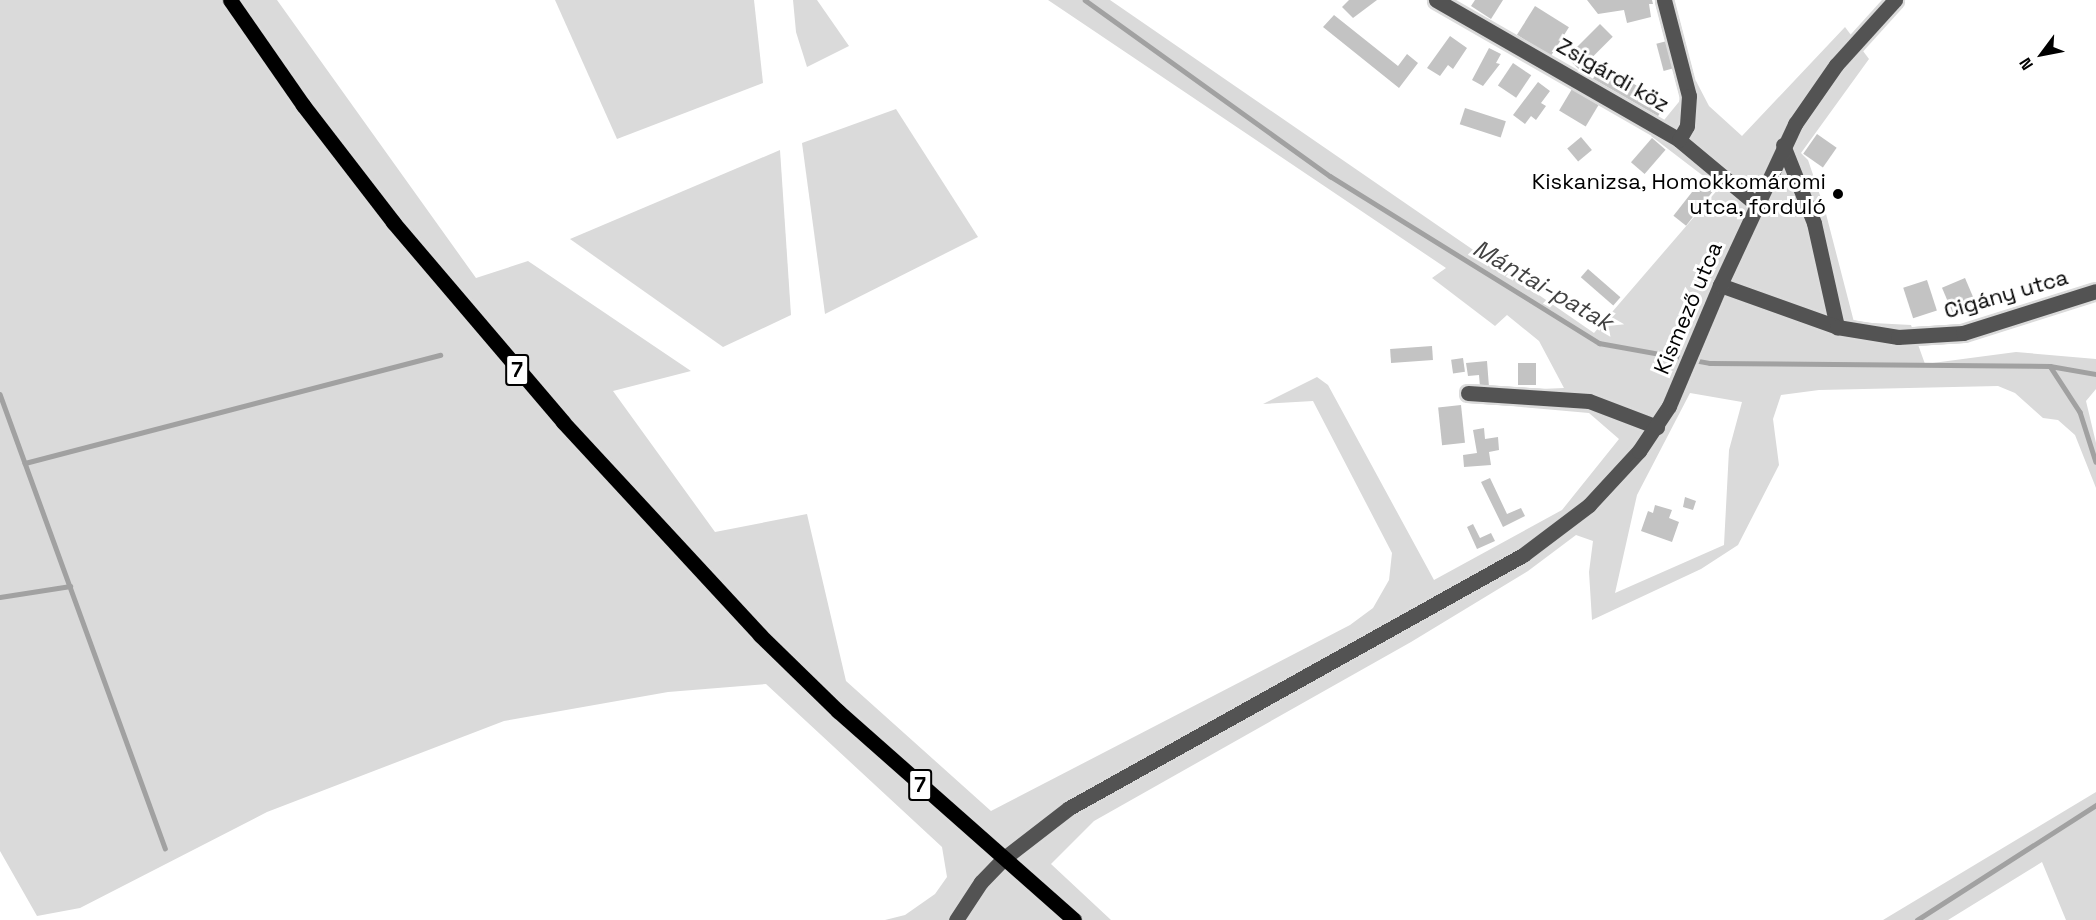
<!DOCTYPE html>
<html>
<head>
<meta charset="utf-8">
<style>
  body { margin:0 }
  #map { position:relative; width:2096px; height:920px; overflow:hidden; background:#fff; font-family:"Space Grotesk",sans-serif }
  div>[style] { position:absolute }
  .green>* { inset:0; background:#dadada }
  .stream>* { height:4.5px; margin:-2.25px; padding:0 2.25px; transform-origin:2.25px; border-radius:2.25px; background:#a1a1a1 }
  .building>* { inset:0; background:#c3c3c3; transform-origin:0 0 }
  .roads { filter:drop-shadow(2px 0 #dbdbdb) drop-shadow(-2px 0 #dbdbdb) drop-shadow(0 2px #dbdbdb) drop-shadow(0 -2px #dbdbdb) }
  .minor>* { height:15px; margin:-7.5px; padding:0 7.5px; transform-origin:7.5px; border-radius:7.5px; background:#535353 }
  .major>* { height:15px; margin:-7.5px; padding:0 7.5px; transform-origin:7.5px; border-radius:7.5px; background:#000 }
  .dots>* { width:16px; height:16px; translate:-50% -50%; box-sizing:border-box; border:3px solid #fff; border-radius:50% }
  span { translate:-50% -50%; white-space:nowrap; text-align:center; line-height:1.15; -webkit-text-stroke:6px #fff; paint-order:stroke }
  .shield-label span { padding:2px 4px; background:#fff; border:2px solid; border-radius:4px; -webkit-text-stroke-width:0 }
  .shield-label { font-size:21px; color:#000; font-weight:700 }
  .street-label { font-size:22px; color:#000 }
  .poi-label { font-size:22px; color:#000 }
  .right { translate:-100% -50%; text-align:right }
  .water-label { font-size:24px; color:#424242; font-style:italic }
  .north { position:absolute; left:2012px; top:24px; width:60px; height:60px; -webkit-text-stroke:4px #fff; paint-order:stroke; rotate:238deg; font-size:16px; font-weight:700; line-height:24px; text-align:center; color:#000 }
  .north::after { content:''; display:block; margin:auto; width:21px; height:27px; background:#000; clip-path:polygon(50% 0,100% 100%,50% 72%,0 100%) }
</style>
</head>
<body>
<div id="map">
  <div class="green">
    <div style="clip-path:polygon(evenodd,0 0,277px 0,476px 278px,528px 261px,691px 371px,613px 391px,715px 532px,807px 514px,846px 681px,991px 811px,1350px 625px,1373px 608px,1389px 580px,1392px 553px,1313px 401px,1263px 404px,1317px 377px,1328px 385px,1434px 580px,1562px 510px,1619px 439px,1589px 413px,1521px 407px,1518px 390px,1564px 388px,1539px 341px,1507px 315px,1495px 326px,1432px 278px,1446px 268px,1048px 0,1110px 0,1594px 333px,1719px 188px,1651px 136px,1696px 81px,1709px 106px,1742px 136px,1845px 27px,1869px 59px,1801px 153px,1808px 160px,1825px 210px,1854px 322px,1911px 325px,1925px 364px,2016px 352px,2096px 359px,2096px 389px,2086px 401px,2096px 443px,2096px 488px,2075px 435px,2058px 420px,2043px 418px,2015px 393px,1998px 386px,1819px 390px,1781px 395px,1773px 419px,1779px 465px,1738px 545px,1701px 569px,1592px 620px,1589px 572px,1593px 541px,1576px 535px,1528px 571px,1411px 642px,1094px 821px,1051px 864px,1111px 920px,885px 920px,905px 915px,935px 894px,947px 877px,942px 847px,766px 684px,668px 692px,504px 721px,267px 812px,80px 908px,37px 916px,0 851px,0 0,1690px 393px,1742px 402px,1729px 450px,1724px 545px,1615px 593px,1637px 495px,1690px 393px)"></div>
    <div style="clip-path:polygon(555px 0,754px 0,763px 83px,617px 139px)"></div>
    <div style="clip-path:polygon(793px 0,817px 0,849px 46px,807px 67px,796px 32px)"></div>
    <div style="clip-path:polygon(896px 109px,978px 237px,825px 314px,802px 143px)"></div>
    <div style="clip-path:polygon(780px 150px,791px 315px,723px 347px,570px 239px)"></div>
    <div style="clip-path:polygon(2096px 792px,2096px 920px,2066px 920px,2042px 862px,1948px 920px,1883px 920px)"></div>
  </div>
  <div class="stream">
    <div style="left:1085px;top:0;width:302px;rotate:35.7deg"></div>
    <div style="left:1330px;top:176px;width:317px;rotate:31.8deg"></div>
    <div style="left:1599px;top:343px;width:113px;rotate:10.2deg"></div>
    <div style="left:1710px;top:363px;width:340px;rotate:0.5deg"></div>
    <div style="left:2050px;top:366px;width:47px;rotate:9.9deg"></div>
    <div style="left:2050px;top:366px;width:55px;rotate:56.9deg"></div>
    <div style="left:2080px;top:412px;width:52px;rotate:72.3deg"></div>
    <div style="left:0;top:394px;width:73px;rotate:70.1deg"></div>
    <div style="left:25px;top:463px;width:429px;rotate:-14.6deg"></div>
    <div style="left:25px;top:463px;width:410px;rotate:70deg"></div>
    <div style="left:0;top:597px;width:71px;rotate:-8.9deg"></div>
    <div style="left:1917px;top:920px;width:213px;rotate:-32.7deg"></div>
  </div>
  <div class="building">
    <div style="clip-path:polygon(1349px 0,1377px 0,1353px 18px,1342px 7px)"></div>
    <div style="clip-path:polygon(1475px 0,1503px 0,1491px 19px,1471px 6px)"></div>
    <div style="clip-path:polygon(1587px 0,1652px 0,1653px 4px,1649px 4px,1651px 17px,1627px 23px,1624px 10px,1598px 14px)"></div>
    <div style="left:1535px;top:6px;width:40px;height:34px;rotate:32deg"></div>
    <div style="clip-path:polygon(1334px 15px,1398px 66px,1407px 54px,1418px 63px,1399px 88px,1323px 27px)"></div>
    <div style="left:1600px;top:24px;width:18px;height:47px;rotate:45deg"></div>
    <div style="clip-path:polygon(1450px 36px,1467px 48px,1453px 69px,1448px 65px,1440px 76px,1427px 68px)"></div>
    <div style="left:1667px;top:41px;width:28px;height:11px;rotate:75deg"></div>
    <div style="clip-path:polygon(1489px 48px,1501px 54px,1496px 63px,1500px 64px,1483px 86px,1472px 80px)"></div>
    <div style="left:1513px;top:63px;width:22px;height:27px;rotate:34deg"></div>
    <div style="left:1601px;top:65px;width:75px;height:16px;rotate:30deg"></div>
    <div style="clip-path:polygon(1538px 82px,1550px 91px,1541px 103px,1546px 106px,1536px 120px,1531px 116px,1525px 124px,1513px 115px)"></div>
    <div style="left:1572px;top:89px;width:31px;height:25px;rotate:31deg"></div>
    <div style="left:1465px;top:108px;width:43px;height:17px;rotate:18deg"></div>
    <div style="left:1817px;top:134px;width:24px;height:24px;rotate:35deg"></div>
    <div style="left:1581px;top:137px;width:17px;height:18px;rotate:50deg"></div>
    <div style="left:1652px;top:138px;width:18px;height:32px;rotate:41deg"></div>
    <div style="left:1703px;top:178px;width:16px;height:48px;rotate:38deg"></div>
    <div style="left:1588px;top:269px;width:43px;height:11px;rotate:41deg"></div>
    <div style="left:1965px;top:278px;width:28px;height:25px;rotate:67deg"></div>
    <div style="left:1927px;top:280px;width:32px;height:25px;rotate:72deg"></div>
    <div style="left:1432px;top:346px;width:14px;height:42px;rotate:86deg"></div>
    <div style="left:1463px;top:358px;width:14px;height:12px;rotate:82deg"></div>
    <div style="clip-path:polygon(1487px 361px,1489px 387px,1480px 387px,1479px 375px,1468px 376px,1466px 363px)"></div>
    <div style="left:1518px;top:363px;width:18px;height:22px"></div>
    <div style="left:1461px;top:405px;width:38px;height:23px;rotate:84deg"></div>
    <div style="clip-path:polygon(1484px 428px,1485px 439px,1498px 437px,1499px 450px,1489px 452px,1491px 465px,1464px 467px,1463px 455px,1477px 453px,1473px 430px)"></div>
    <div style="clip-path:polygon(1490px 478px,1507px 514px,1521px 508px,1525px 516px,1503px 527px,1481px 482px)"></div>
    <div style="clip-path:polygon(1685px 497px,1696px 501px,1693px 510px,1683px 507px)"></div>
    <div style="clip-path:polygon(1655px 505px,1672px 510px,1669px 518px,1679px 522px,1672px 542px,1641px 531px,1648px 511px,1653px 513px)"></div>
    <div style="clip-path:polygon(1473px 524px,1480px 538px,1491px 533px,1495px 541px,1477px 549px,1467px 527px)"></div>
  </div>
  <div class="roads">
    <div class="minor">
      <div style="left:1436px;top:0;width:280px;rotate:29.9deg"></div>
      <div style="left:1679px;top:140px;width:102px;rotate:39.8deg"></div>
      <div style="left:1664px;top:0;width:99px;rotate:75.4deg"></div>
      <div style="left:1689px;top:96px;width:30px;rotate:94deg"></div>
      <div style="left:1687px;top:126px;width:16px;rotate:120deg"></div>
      <div style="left:1783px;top:145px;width:84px;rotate:68.3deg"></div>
      <div style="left:1814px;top:223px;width:107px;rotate:77.5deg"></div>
      <div style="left:1720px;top:285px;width:124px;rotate:19.7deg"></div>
      <div style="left:1837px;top:327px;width:62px;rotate:9.3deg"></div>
      <div style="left:1898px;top:337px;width:65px;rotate:-3.5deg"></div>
      <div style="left:1963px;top:333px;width:139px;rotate:-17.5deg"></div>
      <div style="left:1468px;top:393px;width:121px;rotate:3.8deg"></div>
      <div style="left:1589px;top:401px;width:73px;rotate:20.9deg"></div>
      <div style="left:956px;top:920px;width:45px;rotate:-56.7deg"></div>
      <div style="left:981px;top:882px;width:32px;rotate:-46deg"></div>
      <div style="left:1003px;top:859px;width:83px;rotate:-37.7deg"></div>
      <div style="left:1069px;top:808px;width:520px;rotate:-29.13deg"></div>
      <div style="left:1523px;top:555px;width:83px;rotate:-37.1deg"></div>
      <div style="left:1589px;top:505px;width:74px;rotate:-47.2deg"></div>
      <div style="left:1639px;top:451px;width:54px;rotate:-56.3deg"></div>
      <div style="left:1669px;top:406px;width:131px;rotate:-67.1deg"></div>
      <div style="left:1720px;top:285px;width:178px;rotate:-65deg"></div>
      <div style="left:1795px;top:124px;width:72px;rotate:-55.2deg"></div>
      <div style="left:1836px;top:65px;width:88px;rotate:-47.8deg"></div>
    </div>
    <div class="major">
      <div style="left:230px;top:0;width:128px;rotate:55.2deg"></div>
      <div style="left:303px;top:105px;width:148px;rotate:52.4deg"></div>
      <div style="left:393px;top:222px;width:262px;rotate:49.6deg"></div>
      <div style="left:563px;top:422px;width:290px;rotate:47.2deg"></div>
      <div style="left:760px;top:635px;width:109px;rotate:44.3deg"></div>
      <div style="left:838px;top:711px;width:315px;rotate:41.5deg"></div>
    </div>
  </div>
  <div class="dots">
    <div style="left:1838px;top:194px;background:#000"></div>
  </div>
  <div class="shield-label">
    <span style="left:517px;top:370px">7</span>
    <span style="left:920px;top:785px">7</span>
  </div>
  <div class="street-label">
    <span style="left:1613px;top:75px;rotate:30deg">Zsigárdi köz</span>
    <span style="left:2006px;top:294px;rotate:-16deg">Cigány utca</span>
    <span style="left:1688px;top:308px;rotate:-67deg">Kismező utca</span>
  </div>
  <div class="poi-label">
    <span class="right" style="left:1826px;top:194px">Kiskanizsa, Homokkomáromi<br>utca, forduló</span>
  </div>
  <div class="water-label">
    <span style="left:1543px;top:285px;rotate:30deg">Mántai-patak</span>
  </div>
  <div class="north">N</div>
</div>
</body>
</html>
